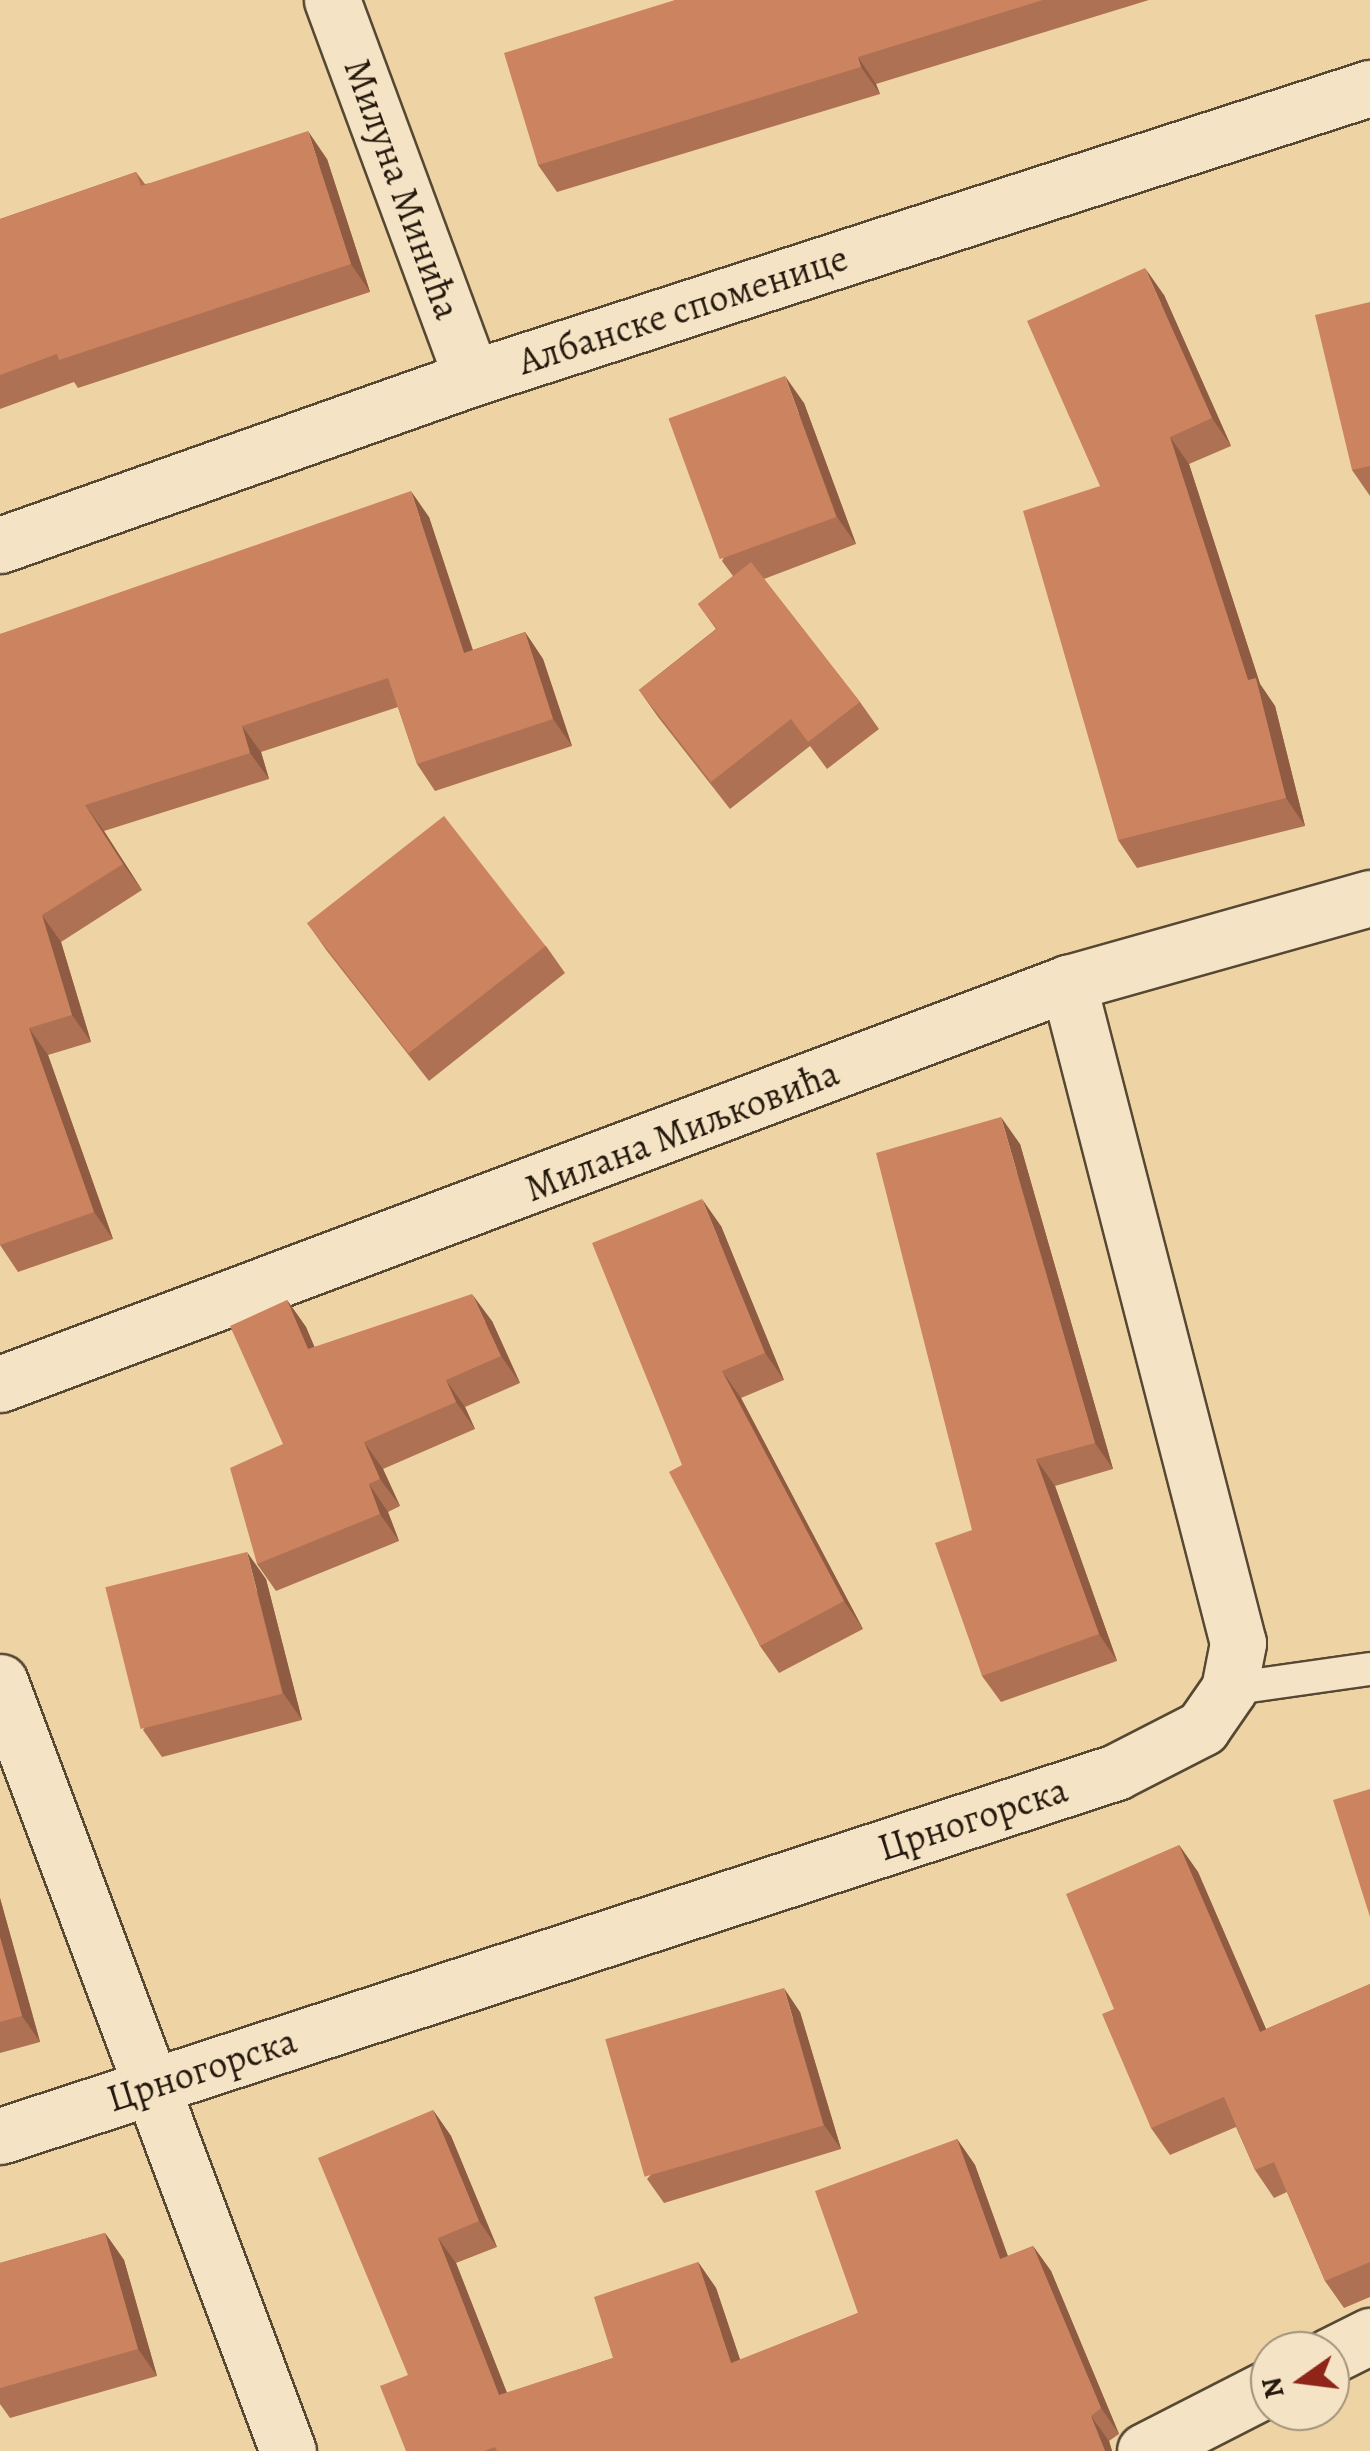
<!DOCTYPE html>
<html>
<head>
<meta charset="utf-8">
<style>
  body { margin:0 }
  #map { position:relative; width:1370px; height:2451px; overflow:hidden; background:#eed4a4; font-family:Alegreya,serif }
  div>[style] { position:absolute }
  .roads { filter:drop-shadow(2px 0 #574833) drop-shadow(-2px 0 #574833) drop-shadow(0 2px #574833) drop-shadow(0 -2px #574833) }
  .service>* { height:32px; margin:-16px; padding:0 16px; transform-origin:16px; border-radius:16px; background:#f4e3c4 }
  .minor>* { height:55px; margin:-27.5px; padding:0 27.5px; transform-origin:27.5px; border-radius:27.5px; background:#f4e3c4 }
  .wall>* { inset:0; background:#af7153 }
  .shaded-wall>* { inset:0; background:#8f5c43 }
  .building>* { inset:0; background:#cc8360; transform-origin:0 0 }
  span { translate:-50% -50%; white-space:nowrap; text-align:center; line-height:1.15; -webkit-text-stroke:8px #f4e3c4; paint-order:stroke }
  .street-label { font-size:38px; color:#25190d }
  .north { position:absolute; left:1250px; top:2331px; width:100px; height:100px; box-sizing:border-box; background:#f4e3c4; border:2px solid #a1927b; border-radius:50%; rotate:256deg; font-size:28px; font-weight:700; line-height:40px; text-align:center; color:#25190d }
  .north::after { content:''; display:block; margin:auto; width:35px; height:45px; background:#8f2418; clip-path:polygon(50% 0,100% 100%,50% 72%,0 100%) }
</style>
</head>
<body>
<div id="map">
  <div class="roads">
    <div class="service">
      <div style="left:1229px;top:1689px;width:142px;rotate:-8.1deg"></div>
    </div>
    <div class="minor">
      <div style="left:332px;top:0;width:403px;rotate:69.7deg"></div>
      <div style="left:0;top:545px;width:501px;rotate:-19.48deg"></div>
      <div style="left:472px;top:378px;width:944px;rotate:-17.9deg"></div>
      <div style="left:0;top:1384px;width:1141px;rotate:-20.58deg"></div>
      <div style="left:1068px;top:983px;width:314px;rotate:-15.7deg"></div>
      <div style="left:0;top:1682px;width:821px;rotate:69.47deg"></div>
      <div style="left:0;top:2136px;width:1174px;rotate:-18.06deg"></div>
      <div style="left:1116px;top:1772px;width:97px;rotate:-27.1deg"></div>
      <div style="left:1202px;top:1728px;width:47px;rotate:-55.3deg"></div>
      <div style="left:1229px;top:1689px;width:47px;rotate:-78.9deg"></div>
      <div style="left:1238px;top:1643px;width:682px;rotate:-104.44deg"></div>
      <div style="left:1330px;top:2356px;width:45px;rotate:-26.6deg"></div>
      <div style="left:1145px;top:2451px;width:140px;rotate:-27.1deg"></div>
    </div>
  </div>
  <div class="wall">
    <div style="clip-path:polygon(675px 0,1149px 0,876px 84px,880px 94px,557px 192px,538px 165px)"></div>
    <div style="clip-path:polygon(327px 159px,370px 292px,78px 388px,74px 382px,0 409px,0 219px,136px 172px,145px 184px)"></div>
    <div style="clip-path:polygon(1164px 295px,1231px 446px,1189px 464px,1260px 684px,1275px 706px,1305px 826px,1137px 868px,1118px 840px,1100px 486px)"></div>
    <div style="clip-path:polygon(1370px 302px,1370px 496px,1352px 470px)"></div>
    <div style="clip-path:polygon(804px 403px,856px 544px,764px 579px,860px 702px,879px 729px,827px 769px,810px 746px,730px 809px,658px 717px,639px 690px,716px 629px,698px 604px,733px 576px,722px 561px)"></div>
    <div style="clip-path:polygon(429px 517px,473px 650px,525px 632px,543px 659px,572px 746px,435px 791px,417px 764px,398px 707px,261px 752px,269px 779px,104px 831px,142px 890px,61px 942px,91px 1042px,48px 1055px,113px 1239px,18px 1272px,0 1245px,0 634px)"></div>
    <div style="clip-path:polygon(308px 924px,546px 946px,565px 973px,429px 1081px,327px 951px)"></div>
    <div style="clip-path:polygon(1020px 1144px,1113px 1469px,1055px 1486px,1117px 1661px,1001px 1702px,982px 1676px,972px 1530px)"></div>
    <div style="clip-path:polygon(721px 1226px,784px 1380px,741px 1398px,863px 1629px,779px 1673px,760px 1646px,682px 1465px)"></div>
    <div style="clip-path:polygon(287px 1300px,306px 1327px,314px 1347px,492px 1321px,520px 1383px,465px 1407px,475px 1429px,383px 1469px,400px 1506px,388px 1512px,399px 1541px,276px 1591px,257px 1564px,283px 1444px)"></div>
    <div style="clip-path:polygon(266px 1579px,302px 1720px,162px 1757px,143px 1730px)"></div>
    <div style="clip-path:polygon(1179px 1845px,1198px 1872px,1266px 2029px,1370px 1984px,1370px 2297px,1344px 2308px,1325px 2281px,1287px 2192px,1274px 2198px,1255px 2170px,1236px 2127px,1170px 2155px,1151px 2128px,1114px 2009px)"></div>
    <div style="clip-path:polygon(0 1898px,40px 2042px,0 2053px)"></div>
    <div style="clip-path:polygon(800px 2012px,841px 2149px,664px 2203px,647px 2179px)"></div>
    <div style="clip-path:polygon(433px 2110px,451px 2136px,497px 2247px,456px 2263px,507px 2393px,613px 2358px,698px 2262px,716px 2288px,740px 2360px,858px 2313px,957px 2139px,975px 2165px,1008px 2256px,1033px 2246px,1051px 2271px,1119px 2434px,1109px 2441px,1112px 2451px,406px 2451px,408px 2375px)"></div>
    <div style="clip-path:polygon(105px 2233px,124px 2260px,157px 2376px,10px 2418px,0 2404px,0 2263px)"></div>
  </div>
  <div class="shaded-wall">
    <div style="clip-path:polygon(858px 57px,876px 84px,880px 94px,861px 67px)"></div>
    <div style="clip-path:polygon(308px 131px,327px 159px,370px 292px,351px 264px)"></div>
    <div style="clip-path:polygon(1145px 268px,1164px 295px,1231px 446px,1212px 418px)"></div>
    <div style="clip-path:polygon(785px 376px,804px 403px,856px 544px,837px 517px)"></div>
    <div style="clip-path:polygon(1170px 437px,1189px 464px,1260px 684px,1275px 706px,1305px 826px,1286px 798px)"></div>
    <div style="clip-path:polygon(411px 491px,429px 517px,482px 679px,464px 653px)"></div>
    <div style="clip-path:polygon(525px 632px,543px 659px,572px 746px,553px 719px)"></div>
    <div style="clip-path:polygon(242px 726px,261px 752px,269px 779px,250px 753px)"></div>
    <div style="clip-path:polygon(85px 805px,104px 831px,142px 890px,123px 864px)"></div>
    <div style="clip-path:polygon(42px 915px,61px 942px,91px 1042px,72px 1015px)"></div>
    <div style="clip-path:polygon(29px 1028px,48px 1055px,113px 1239px,94px 1212px)"></div>
    <div style="clip-path:polygon(1001px 1117px,1020px 1144px,1113px 1469px,1095px 1443px)"></div>
    <div style="clip-path:polygon(702px 1199px,721px 1226px,784px 1380px,765px 1353px)"></div>
    <div style="clip-path:polygon(472px 1294px,492px 1321px,520px 1383px,501px 1356px)"></div>
    <div style="clip-path:polygon(287px 1300px,306px 1327px,327px 1376px,308px 1349px)"></div>
    <div style="clip-path:polygon(722px 1371px,741px 1398px,863px 1629px,844px 1601px)"></div>
    <div style="clip-path:polygon(446px 1380px,465px 1407px,475px 1429px,456px 1402px)"></div>
    <div style="clip-path:polygon(364px 1442px,383px 1469px,400px 1506px,380px 1479px)"></div>
    <div style="clip-path:polygon(1036px 1459px,1055px 1486px,1117px 1661px,1099px 1634px)"></div>
    <div style="clip-path:polygon(369px 1484px,388px 1512px,399px 1541px,380px 1514px)"></div>
    <div style="clip-path:polygon(247px 1552px,266px 1579px,302px 1720px,283px 1693px)"></div>
    <div style="clip-path:polygon(1179px 1845px,1198px 1872px,1279px 2059px,1260px 2032px)"></div>
    <div style="clip-path:polygon(0 1898px,40px 2042px,22px 2016px,0 1937px)"></div>
    <div style="clip-path:polygon(784px 1988px,800px 2012px,841px 2149px,824px 2125px)"></div>
    <div style="clip-path:polygon(433px 2110px,451px 2136px,497px 2247px,479px 2221px)"></div>
    <div style="clip-path:polygon(957px 2139px,975px 2165px,1018px 2285px,1000px 2259px)"></div>
    <div style="clip-path:polygon(105px 2233px,124px 2260px,157px 2376px,138px 2349px)"></div>
    <div style="clip-path:polygon(438px 2238px,456px 2263px,518px 2421px,499px 2395px)"></div>
    <div style="clip-path:polygon(1033px 2246px,1051px 2271px,1119px 2434px,1101px 2408px)"></div>
    <div style="clip-path:polygon(698px 2262px,716px 2288px,750px 2389px,731px 2363px)"></div>
    <div style="clip-path:polygon(1091px 2416px,1109px 2441px,1112px 2451px,1105px 2451px)"></div>
  </div>
  <div class="building">
    <div style="clip-path:polygon(675px 0,1043px 0,858px 57px,861px 67px,538px 165px,504px 53px)"></div>
    <div style="clip-path:polygon(308px 131px,351px 264px,59px 360px,57px 354px,0 375px,0 219px,136px 172px,141px 186px)"></div>
    <div style="clip-path:polygon(1145px 268px,1212px 418px,1170px 437px,1248px 680px,1256px 678px,1286px 798px,1118px 840px,1023px 511px,1100px 486px,1027px 321px)"></div>
    <div style="clip-path:polygon(1370px 302px,1370px 466px,1352px 470px,1315px 315px)"></div>
    <div style="left:785px;top:376px;width:150px;height:124px;rotate:70deg"></div>
    <div style="clip-path:polygon(411px 491px,464px 653px,525px 632px,553px 719px,417px 764px,388px 678px,242px 726px,250px 753px,85px 805px,123px 864px,42px 915px,72px 1015px,29px 1028px,94px 1212px,0 1245px,0 634px)"></div>
    <div style="clip-path:polygon(751px 562px,860px 702px,808px 742px,791px 719px,711px 782px,639px 690px,717px 629px,698px 604px)"></div>
    <div style="left:444px;top:816px;width:165px;height:174px;rotate:52deg"></div>
    <div style="clip-path:polygon(1001px 1117px,1095px 1443px,1036px 1459px,1099px 1634px,982px 1676px,935px 1543px,972px 1530px,876px 1153px)"></div>
    <div style="clip-path:polygon(702px 1199px,765px 1353px,722px 1371px,844px 1601px,760px 1646px,669px 1472px,682px 1465px,592px 1243px)"></div>
    <div style="clip-path:polygon(472px 1294px,501px 1356px,446px 1380px,456px 1402px,364px 1442px,380px 1479px,369px 1484px,380px 1514px,257px 1564px,230px 1468px,283px 1444px,230px 1326px,287px 1300px,308px 1349px)"></div>
    <div style="left:247px;top:1552px;width:146px;height:146px;rotate:76deg"></div>
    <div style="clip-path:polygon(1370px 1789px,1370px 1917px,1333px 1800px)"></div>
    <div style="clip-path:polygon(1179px 1845px,1260px 2032px,1370px 1984px,1370px 2262px,1325px 2281px,1274px 2162px,1255px 2170px,1224px 2097px,1151px 2128px,1102px 2014px,1114px 2009px,1066px 1894px)"></div>
    <div style="clip-path:polygon(0 1937px,22px 2016px,0 2022px)"></div>
    <div style="left:784px;top:1988px;width:143px;height:186px;rotate:74deg"></div>
    <div style="clip-path:polygon(433px 2110px,479px 2221px,438px 2238px,499px 2395px,613px 2358px,594px 2297px,698px 2262px,731px 2363px,858px 2313px,815px 2191px,957px 2139px,1000px 2259px,1033px 2246px,1101px 2408px,1091px 2416px,1105px 2451px,497px 2451px,495px 2447px,484px 2451px,406px 2451px,380px 2386px,408px 2375px,318px 2158px)"></div>
    <div style="clip-path:polygon(105px 2233px,138px 2349px,0 2388px,0 2263px)"></div>
  </div>
  <div class="street-label">
    <span style="left:402px;top:189px;rotate:70deg">Милуна Минића</span>
    <span style="left:683px;top:310px;rotate:-18deg">Албанске споменице</span>
    <span style="left:682px;top:1131px;rotate:-21deg">Милана Миљковића</span>
    <span style="left:973px;top:1819px;rotate:-18deg">Црногорска</span>
    <span style="left:202px;top:2070px;rotate:-18deg">Црногорска</span>
  </div>
  <div class="north">N</div>
</div>
</body>
</html>
